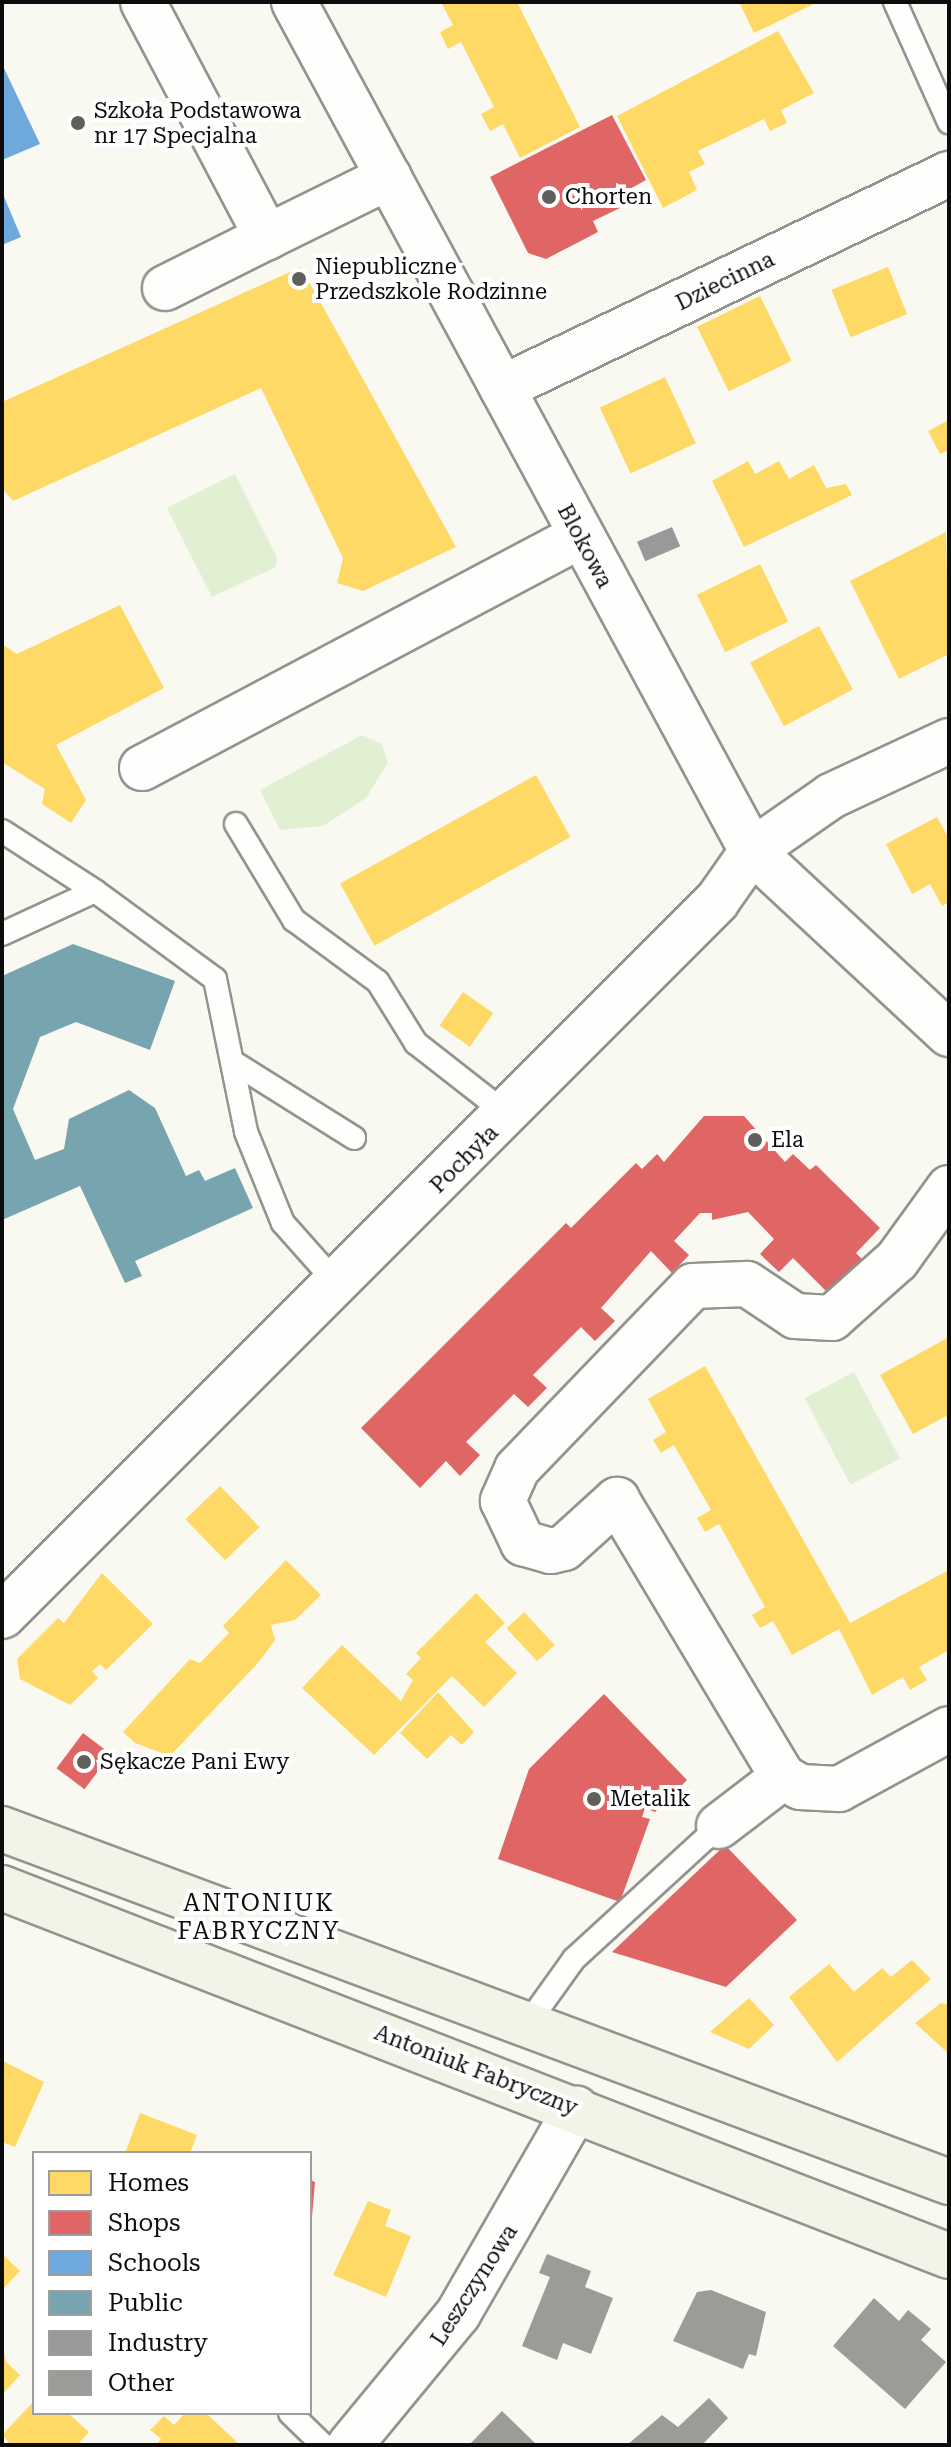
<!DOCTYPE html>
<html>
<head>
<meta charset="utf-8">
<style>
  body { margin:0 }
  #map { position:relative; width:951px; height:2447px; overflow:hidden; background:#faf9f1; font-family:"Roboto Serif",serif }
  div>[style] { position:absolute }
  .green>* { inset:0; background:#e1efd2; transform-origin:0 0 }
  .homes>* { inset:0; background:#ffd966; transform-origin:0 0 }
  .shops>* { inset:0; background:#e06666; transform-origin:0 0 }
  .schools>* { inset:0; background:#6fa8dc }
  .public>* { inset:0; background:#76a5af }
  .industry>* { inset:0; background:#999; transform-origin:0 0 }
  .building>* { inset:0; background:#9c9b97 }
  .roads { filter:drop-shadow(2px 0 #93938f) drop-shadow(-2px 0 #93938f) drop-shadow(0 2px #93938f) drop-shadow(0 -2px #93938f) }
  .service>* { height:22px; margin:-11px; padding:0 11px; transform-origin:11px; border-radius:11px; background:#fefefd }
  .minor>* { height:44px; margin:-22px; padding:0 22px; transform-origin:22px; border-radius:22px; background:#fefefd }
  .secondary>* { height:44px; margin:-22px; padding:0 22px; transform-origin:22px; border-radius:22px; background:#f4f3e8 }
  .dots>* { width:22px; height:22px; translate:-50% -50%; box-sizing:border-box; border:4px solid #fff; border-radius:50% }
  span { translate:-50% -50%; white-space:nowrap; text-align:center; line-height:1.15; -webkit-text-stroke:8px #fff; paint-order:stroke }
  .poi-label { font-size:22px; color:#0c0c0c }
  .left { translate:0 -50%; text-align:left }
  .street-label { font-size:22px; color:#0c0c0c }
  .neighbourhood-label { font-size:24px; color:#0c0c0c; letter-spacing:2px }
  .frame { position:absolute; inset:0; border:4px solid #0c0c0c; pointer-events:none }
  .legend { position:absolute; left:32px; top:2151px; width:280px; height:264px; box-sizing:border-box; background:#fff; border:2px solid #9e9e9e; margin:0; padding:10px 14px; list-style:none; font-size:24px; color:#0c0c0c }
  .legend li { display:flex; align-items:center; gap:16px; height:40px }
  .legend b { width:40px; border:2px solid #9e9e9e }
</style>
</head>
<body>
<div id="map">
  <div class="green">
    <div style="clip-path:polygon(235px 474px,277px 557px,276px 567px,212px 597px,167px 508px)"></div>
    <div style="clip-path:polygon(362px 735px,382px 744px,388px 763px,366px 798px,323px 826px,280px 830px,260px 790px)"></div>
    <div style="left:854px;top:1372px;width:98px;height:56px;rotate:62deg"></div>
  </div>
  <div class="homes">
    <div style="clip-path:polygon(441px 2px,517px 2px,580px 127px,520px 158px,503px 124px,490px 131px,481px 114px,494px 107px,461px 42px,448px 49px,440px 32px,453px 25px)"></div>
    <div style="clip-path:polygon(739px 2px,818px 2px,754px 33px)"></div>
    <div style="clip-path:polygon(778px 31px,814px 93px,781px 110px,787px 123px,770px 131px,764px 119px,698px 151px,705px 164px,689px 172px,697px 190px,663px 208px,617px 116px)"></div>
    <div style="clip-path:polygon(301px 267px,456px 547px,363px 591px,337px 583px,343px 558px,261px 388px,13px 501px,2px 488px,2px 402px)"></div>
    <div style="left:888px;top:267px;width:51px;height:61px;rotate:68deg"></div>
    <div style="left:760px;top:296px;width:72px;height:70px;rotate:64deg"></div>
    <div style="left:665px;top:377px;width:73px;height:72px;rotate:65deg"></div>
    <div style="clip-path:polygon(949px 420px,949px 450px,940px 454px,928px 431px)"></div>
    <div style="clip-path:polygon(748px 461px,755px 474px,779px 461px,789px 479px,814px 465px,826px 488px,846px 484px,852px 495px,744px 547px,712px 481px)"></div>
    <div style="clip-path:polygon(946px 532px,949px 654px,899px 679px,850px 581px)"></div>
    <div style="left:760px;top:564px;width:64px;height:70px;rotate:64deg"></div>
    <div style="clip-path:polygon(120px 605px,164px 688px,56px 745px,86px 800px,71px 823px,42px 804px,45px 789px,2px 762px,2px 644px,17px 654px)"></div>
    <div style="left:819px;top:626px;width:72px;height:78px;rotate:62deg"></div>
    <div style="left:536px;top:775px;width:71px;height:224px;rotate:61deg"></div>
    <div style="clip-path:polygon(937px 817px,949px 839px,949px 902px,942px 906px,930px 884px,912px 894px,886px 844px)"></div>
    <div style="left:463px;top:992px;width:37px;height:41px;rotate:35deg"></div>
    <div style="clip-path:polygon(949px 1337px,949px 1422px,946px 1416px,913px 1434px,880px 1375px)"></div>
    <div style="clip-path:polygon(705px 1366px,850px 1623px,949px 1570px,949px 1650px,919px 1667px,927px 1680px,910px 1690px,903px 1677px,872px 1695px,839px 1629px,792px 1655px,773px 1621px,760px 1628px,752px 1615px,765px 1607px,719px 1524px,705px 1532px,697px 1518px,711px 1510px,674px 1445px,661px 1453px,653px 1440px,666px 1432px,648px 1399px)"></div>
    <div style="left:220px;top:1486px;width:57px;height:48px;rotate:46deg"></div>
    <div style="clip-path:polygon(286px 1560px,321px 1595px,295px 1620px,271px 1625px,275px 1640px,258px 1663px,170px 1756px,135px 1743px,123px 1732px,190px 1659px,200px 1663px,229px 1633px,223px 1626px)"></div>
    <div style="clip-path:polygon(102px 1573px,153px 1624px,106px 1670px,100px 1664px,92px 1671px,98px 1678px,70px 1705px,20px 1679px,17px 1659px,58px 1618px,64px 1623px)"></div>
    <div style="clip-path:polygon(476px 1593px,505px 1623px,485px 1642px,517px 1673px,484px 1707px,452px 1676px,374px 1755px,302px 1688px,342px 1645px,401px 1701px,413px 1680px,406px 1674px,421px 1658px,416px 1653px)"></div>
    <div style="left:524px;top:1612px;width:45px;height:24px;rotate:47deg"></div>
    <div style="clip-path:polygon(438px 1692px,474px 1732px,462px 1745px,451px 1735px,427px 1759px,400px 1733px)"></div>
    <div style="clip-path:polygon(912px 1960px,931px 1979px,837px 2062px,789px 1997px,829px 1964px,854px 1992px,882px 1968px,891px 1977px)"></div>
    <div style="clip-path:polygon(749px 1998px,774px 2025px,749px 2049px,710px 2032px)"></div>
    <div style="clip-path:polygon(941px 2003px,949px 2005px,949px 2054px,915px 2023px)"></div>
    <div style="clip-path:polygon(3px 2061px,44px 2082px,15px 2147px,2px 2142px)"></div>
    <div style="clip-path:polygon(140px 2113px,197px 2135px,190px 2153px,125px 2153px)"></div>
    <div style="clip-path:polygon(368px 2201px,391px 2210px,385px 2226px,411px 2236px,386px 2297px,333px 2275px)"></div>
    <div style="clip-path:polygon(2px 2254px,20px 2271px,2px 2290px)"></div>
    <div style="clip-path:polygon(2px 2345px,6px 2362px,20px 2375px,2px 2395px)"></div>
    <div style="clip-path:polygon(34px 2401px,34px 2413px,68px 2413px,89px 2432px,77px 2445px,11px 2445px,2px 2435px)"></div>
    <div style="clip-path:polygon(185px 2413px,206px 2413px,240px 2445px,156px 2445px,161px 2439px,150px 2430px,164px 2416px,174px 2425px)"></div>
  </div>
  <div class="shops">
    <div style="clip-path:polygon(612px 115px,646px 180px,615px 197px,620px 208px,593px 221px,598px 232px,546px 259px,528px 253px,490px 177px)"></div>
    <div style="clip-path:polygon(704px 1116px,744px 1116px,785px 1162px,793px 1154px,810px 1170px,816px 1165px,880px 1228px,856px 1253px,862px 1259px,828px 1293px,793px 1258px,779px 1272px,760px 1254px,774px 1239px,748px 1212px,712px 1220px,712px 1213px,700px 1213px,674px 1241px,689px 1255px,672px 1273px,651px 1251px,601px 1308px,615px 1321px,595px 1341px,581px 1327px,533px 1375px,547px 1388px,528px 1407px,514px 1394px,466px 1442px,480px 1455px,460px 1476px,446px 1461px,420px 1488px,361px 1428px,566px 1223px,571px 1228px,636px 1163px,642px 1169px,657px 1154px,664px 1162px)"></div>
    <div style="clip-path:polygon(604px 1694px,687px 1780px,655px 1812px,645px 1808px,642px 1817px,650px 1819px,620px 1902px,498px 1859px,529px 1769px)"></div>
    <div style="left:83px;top:1733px;width:35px;height:44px;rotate:37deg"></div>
    <div style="clip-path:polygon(725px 1845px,797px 1920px,726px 1987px,612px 1952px)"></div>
    <div style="clip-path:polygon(310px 2180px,315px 2182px,312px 2217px,310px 2217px)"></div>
  </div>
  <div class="schools">
    <div style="clip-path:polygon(2px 64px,40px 144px,2px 160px)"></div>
    <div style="clip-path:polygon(2px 192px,21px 237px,2px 245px)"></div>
  </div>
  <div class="public">
    <div style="clip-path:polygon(73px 944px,175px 981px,150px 1050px,76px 1022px,40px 1037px,13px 1109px,35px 1160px,64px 1149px,69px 1119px,129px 1090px,155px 1108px,186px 1176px,199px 1170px,205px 1181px,235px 1168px,253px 1208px,135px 1261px,142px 1276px,125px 1283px,80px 1186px,2px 1220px,2px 976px)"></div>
  </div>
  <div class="industry">
    <div style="left:672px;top:527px;width:21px;height:38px;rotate:67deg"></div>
  </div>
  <div class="building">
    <div style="clip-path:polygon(547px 2254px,591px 2271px,585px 2287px,613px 2298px,591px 2354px,563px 2343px,557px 2360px,522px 2346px,550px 2277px,539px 2273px)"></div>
    <div style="clip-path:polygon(711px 2290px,766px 2312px,756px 2356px,749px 2354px,743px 2369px,673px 2341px,697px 2292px)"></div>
    <div style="clip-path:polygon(874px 2298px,899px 2321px,908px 2310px,931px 2329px,921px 2340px,946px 2362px,905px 2409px,833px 2346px)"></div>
    <div style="clip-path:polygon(709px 2398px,728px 2418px,702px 2445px,627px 2445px,662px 2415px,678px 2427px)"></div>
    <div style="clip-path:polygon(502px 2411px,537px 2445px,469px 2445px)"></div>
  </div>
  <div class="roads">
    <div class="service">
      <div style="left:895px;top:2px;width:132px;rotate:65.8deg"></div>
      <div style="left:236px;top:824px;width:112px;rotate:58.9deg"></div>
      <div style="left:294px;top:920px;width:104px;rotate:36.4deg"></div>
      <div style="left:378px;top:982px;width:72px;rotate:58.1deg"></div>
      <div style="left:416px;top:1043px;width:117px;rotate:38deg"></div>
      <div style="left:2px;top:831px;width:111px;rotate:32.8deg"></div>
      <div style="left:2px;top:934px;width:102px;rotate:-24.8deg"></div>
      <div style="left:95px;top:891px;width:149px;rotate:36.3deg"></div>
      <div style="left:215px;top:979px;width:156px;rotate:78.5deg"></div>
      <div style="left:246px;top:1132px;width:98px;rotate:67.9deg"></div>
      <div style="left:283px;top:1223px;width:84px;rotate:48.4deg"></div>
      <div style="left:233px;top:1062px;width:143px;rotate:32.1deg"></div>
      <div style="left:526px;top:2026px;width:82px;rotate:-54.4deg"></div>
      <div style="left:574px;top:1959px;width:197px;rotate:-42.5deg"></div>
      <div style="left:290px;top:2413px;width:46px;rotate:44.1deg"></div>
    </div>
    <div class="minor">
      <div style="left:143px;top:2px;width:266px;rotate:62.2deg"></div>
      <div style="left:267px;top:237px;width:136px;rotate:-26.2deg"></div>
      <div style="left:294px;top:2px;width:965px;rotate:61.65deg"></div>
      <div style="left:752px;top:851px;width:269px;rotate:42.9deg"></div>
      <div style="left:165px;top:288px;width:114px;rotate:-26.6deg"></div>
      <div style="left:502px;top:388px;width:496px;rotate:-25.6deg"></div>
      <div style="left:142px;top:768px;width:496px;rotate:-27.9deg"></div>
      <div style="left:949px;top:1188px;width:89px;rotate:125.8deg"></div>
      <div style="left:897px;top:1260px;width:87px;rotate:138.3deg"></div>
      <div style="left:832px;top:1318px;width:37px;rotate:-177deg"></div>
      <div style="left:795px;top:1316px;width:58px;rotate:-146.3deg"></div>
      <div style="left:747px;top:1284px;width:54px;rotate:177.9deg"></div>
      <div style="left:693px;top:1286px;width:254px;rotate:133.9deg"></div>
      <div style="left:517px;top:1469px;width:35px;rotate:114deg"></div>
      <div style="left:503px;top:1501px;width:47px;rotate:64.5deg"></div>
      <div style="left:523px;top:1543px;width:29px;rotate:16deg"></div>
      <div style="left:551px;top:1551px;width:13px;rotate:-13deg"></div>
      <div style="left:564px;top:1548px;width:72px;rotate:-42.2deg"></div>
      <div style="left:617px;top:1500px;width:323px;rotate:59.1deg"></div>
      <div style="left:783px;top:1777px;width:20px;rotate:30deg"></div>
      <div style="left:800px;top:1787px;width:39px;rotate:3deg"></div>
      <div style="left:839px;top:1789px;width:125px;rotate:-28.6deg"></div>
      <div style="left:2px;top:1616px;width:1011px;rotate:-45deg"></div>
      <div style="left:717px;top:901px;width:61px;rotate:-55deg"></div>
      <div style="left:752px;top:851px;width:96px;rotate:-34.8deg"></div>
      <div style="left:831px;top:796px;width:130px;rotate:-25deg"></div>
      <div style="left:719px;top:1826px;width:81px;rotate:-37.4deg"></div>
      <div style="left:350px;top:2445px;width:170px;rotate:-50.5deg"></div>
      <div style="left:458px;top:2314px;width:237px;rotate:-60.1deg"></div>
    </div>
    <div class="secondary">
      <div style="left:2px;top:1829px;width:1011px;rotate:20.44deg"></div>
      <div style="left:2px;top:1888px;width:1016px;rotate:21.24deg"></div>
    </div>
  </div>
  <div class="dots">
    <div style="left:78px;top:123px;background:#5f5f5c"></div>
    <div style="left:549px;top:197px;background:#5f5f5c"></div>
    <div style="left:299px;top:279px;background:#5f5f5c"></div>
    <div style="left:755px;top:1140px;background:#5f5f5c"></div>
    <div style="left:84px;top:1762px;background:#5f5f5c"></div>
    <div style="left:594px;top:1799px;background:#5f5f5c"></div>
  </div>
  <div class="poi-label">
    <span class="left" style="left:94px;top:123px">Szkoła Podstawowa<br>nr 17 Specjalna</span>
    <span class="left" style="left:565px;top:197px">Chorten</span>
    <span class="left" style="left:315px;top:279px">Niepubliczne<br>Przedszkole Rodzinne</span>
    <span class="left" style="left:771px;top:1140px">Ela</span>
    <span class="left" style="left:100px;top:1762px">Sękacze Pani Ewy</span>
    <span class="left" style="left:610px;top:1799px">Metalik</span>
  </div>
  <div class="street-label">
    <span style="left:725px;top:281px;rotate:-26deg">Dziecinna</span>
    <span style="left:585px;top:546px;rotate:62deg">Blokowa</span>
    <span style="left:464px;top:1159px;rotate:-45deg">Pochyła</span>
    <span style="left:476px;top:2070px;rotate:21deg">Antoniuk Fabryczny</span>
    <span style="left:474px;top:2285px;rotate:-57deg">Leszczynowa</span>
  </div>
  <div class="neighbourhood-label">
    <span style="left:259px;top:1918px">ANTONIUK<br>FABRYCZNY</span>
  </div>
  <div class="frame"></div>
  <ul class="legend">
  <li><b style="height:22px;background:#ffd966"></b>Homes</li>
  <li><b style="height:22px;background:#e06666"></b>Shops</li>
  <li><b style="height:22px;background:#6fa8dc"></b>Schools</li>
  <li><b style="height:22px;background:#76a5af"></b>Public</li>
  <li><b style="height:22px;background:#999"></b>Industry</li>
  <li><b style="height:22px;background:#9c9b97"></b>Other</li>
  </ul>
</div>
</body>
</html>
